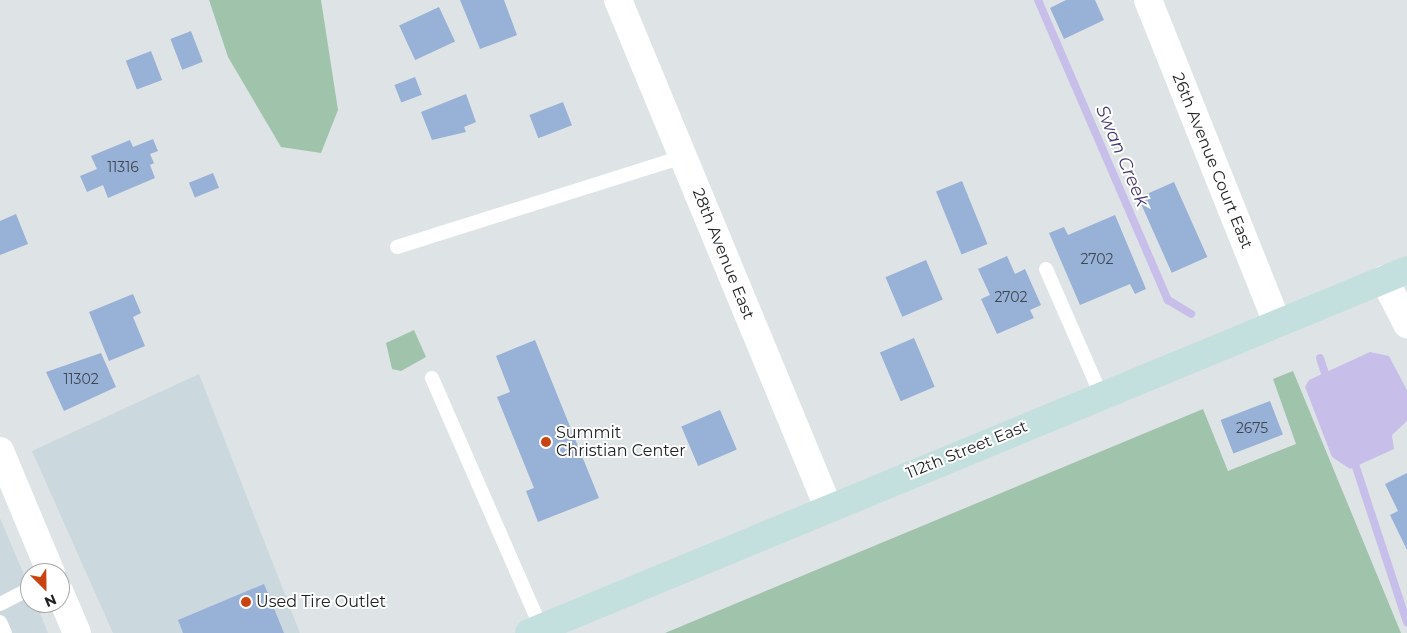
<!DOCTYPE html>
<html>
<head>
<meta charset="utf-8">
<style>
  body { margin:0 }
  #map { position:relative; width:1407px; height:633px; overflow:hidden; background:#dee3e6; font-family:Montserrat,sans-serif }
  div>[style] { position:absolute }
  .built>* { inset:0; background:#cbd9df }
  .green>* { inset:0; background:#a0c4ab }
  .water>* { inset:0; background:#c7bfea }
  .stream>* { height:8px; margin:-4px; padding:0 4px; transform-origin:4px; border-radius:4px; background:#c7bfea }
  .building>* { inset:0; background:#98b1d6; transform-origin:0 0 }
  .service>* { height:14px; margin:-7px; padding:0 7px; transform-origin:7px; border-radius:7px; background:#fff }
  .minor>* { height:28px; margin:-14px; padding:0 14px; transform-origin:14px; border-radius:14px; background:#fff }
  .tertiary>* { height:28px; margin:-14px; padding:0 14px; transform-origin:14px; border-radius:14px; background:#fff }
  .secondary>* { height:28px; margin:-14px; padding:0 14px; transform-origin:14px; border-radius:14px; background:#c4e0de }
  .dots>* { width:14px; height:14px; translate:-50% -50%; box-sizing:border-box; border:2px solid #fff; border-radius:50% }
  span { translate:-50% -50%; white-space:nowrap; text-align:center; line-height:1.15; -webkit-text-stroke:4px #fff; paint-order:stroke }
  .number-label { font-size:14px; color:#3e4650 }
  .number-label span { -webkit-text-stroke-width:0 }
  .street-label { font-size:16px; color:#202223 }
  .poi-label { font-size:16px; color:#202223 }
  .left { translate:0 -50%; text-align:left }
  .water-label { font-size:18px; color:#473970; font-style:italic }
  .north { position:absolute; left:20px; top:563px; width:50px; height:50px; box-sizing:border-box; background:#fff; border:1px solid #a6a7a7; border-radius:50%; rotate:157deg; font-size:14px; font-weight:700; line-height:20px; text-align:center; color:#202223 }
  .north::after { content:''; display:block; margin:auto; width:18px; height:22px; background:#ca4311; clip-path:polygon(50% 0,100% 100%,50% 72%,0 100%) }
</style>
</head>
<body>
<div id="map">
  <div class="built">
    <div style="clip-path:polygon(199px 374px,300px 633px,113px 633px,32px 451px)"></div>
    <div style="clip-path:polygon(0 518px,30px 589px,30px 603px,36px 603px,48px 633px,0 633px)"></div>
  </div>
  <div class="green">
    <div style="clip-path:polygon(209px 0,321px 0,338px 110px,321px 153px,281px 147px,228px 57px)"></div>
    <div style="clip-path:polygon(414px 330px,426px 357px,401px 371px,392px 369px,386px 343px)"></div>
    <div style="clip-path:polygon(1293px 371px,1401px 633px,665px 633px,1203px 409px,1228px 471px,1296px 444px,1273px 379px)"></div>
  </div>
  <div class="water">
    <div style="clip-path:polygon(1370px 352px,1389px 356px,1407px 390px,1407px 421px,1392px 435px,1394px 449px,1350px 469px,1332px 457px,1305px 387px,1309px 380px)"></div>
  </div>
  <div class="stream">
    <div style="left:1038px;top:0;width:327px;rotate:66.6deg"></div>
    <div style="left:1168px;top:300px;width:27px;rotate:31deg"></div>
    <div style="left:1320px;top:358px;width:23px;rotate:72deg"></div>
    <div style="left:1353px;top:458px;width:173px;rotate:71.8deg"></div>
  </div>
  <div class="building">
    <div style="clip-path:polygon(460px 0,504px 0,517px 35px,480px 49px)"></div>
    <div style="clip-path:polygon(1066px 0,1095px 0,1104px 20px,1064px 39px,1050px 8px)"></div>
    <div style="left:439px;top:7px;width:38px;height:44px;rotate:65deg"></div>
    <div style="left:191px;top:31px;width:33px;height:22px;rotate:69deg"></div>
    <div style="left:151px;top:51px;width:31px;height:27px;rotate:69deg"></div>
    <div style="left:415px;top:77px;width:19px;height:22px;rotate:69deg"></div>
    <div style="clip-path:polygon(466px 94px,476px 122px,464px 127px,466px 132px,432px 140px,421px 112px)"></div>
    <div style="left:563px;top:102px;width:25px;height:36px;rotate:69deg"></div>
    <div style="clip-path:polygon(153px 139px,158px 151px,150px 154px,154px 163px,150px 165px,155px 178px,108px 198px,103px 185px,87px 192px,80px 176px,97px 169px,91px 156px,130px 140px,133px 147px)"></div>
    <div style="left:213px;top:173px;width:16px;height:26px;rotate:68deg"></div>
    <div style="left:962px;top:181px;width:68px;height:28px;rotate:68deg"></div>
    <div style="left:1174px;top:182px;width:82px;height:39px;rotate:66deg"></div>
    <div style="clip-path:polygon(16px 214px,28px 244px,0 255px,0 221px)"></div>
    <div style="clip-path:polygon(1115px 215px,1146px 289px,1135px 294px,1130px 284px,1080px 305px,1049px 233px,1064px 227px,1068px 235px)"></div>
    <div style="clip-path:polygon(1007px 256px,1015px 274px,1025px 269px,1041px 305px,1030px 310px,1034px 318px,997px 334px,981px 299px,990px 295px,978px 269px)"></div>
    <div style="left:926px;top:260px;width:43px;height:44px;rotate:67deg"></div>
    <div style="clip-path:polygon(133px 294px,141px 313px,133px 317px,145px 346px,109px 361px,89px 312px)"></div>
    <div style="left:914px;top:338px;width:53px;height:37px;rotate:67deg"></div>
    <div style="clip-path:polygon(535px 340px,599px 498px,538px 522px,526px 491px,534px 488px,497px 397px,510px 392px,496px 356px)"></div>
    <div style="clip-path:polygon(101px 353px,116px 387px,64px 411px,46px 372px)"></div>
    <div style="left:1270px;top:401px;width:36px;height:53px;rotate:69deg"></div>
    <div style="left:720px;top:410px;width:43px;height:42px;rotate:67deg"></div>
    <div style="clip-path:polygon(1407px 473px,1407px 550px,1390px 515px,1398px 511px,1385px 484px)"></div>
    <div style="clip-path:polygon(264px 584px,284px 633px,183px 633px,178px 620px)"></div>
  </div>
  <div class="service">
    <div style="left:397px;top:247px;width:300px;rotate:-17.5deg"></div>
    <div style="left:1046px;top:269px;width:137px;rotate:66.4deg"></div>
    <div style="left:432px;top:378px;width:273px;rotate:66.4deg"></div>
    <div style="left:0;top:604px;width:34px;rotate:-27deg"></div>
    <div style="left:0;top:622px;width:12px;rotate:66deg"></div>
  </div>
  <div class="minor">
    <div style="left:618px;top:0;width:549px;rotate:67.5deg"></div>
    <div style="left:1148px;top:0;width:348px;rotate:68.2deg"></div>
    <div style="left:1384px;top:279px;width:51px;rotate:62.9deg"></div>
  </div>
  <div class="tertiary">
    <div style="left:0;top:451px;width:132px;rotate:67.3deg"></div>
    <div style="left:60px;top:593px;width:43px;rotate:67deg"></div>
  </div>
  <div class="secondary">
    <div style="left:529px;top:633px;width:950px;rotate:-22.46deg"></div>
  </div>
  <div class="dots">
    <div style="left:546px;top:442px;background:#ca4311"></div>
    <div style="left:246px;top:602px;background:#ca4311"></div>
  </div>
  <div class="number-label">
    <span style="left:123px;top:167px">11316</span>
    <span style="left:1097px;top:259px">2702</span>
    <span style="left:1011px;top:297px">2702</span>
    <span style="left:81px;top:379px">11302</span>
    <span style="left:1252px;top:428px">2675</span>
  </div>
  <div class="street-label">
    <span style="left:1212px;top:161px;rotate:68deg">26th Avenue Court East</span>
    <span style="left:723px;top:254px;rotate:68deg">28th Avenue East</span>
    <span style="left:967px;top:450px;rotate:-22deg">112th Street East</span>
  </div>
  <div class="poi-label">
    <span class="left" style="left:556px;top:442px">Summit<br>Christian Center</span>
    <span class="left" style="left:256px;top:602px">Used Tire Outlet</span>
  </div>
  <div class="water-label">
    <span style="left:1122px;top:156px;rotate:67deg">Swan Creek</span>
  </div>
  <div class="north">N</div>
</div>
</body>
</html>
